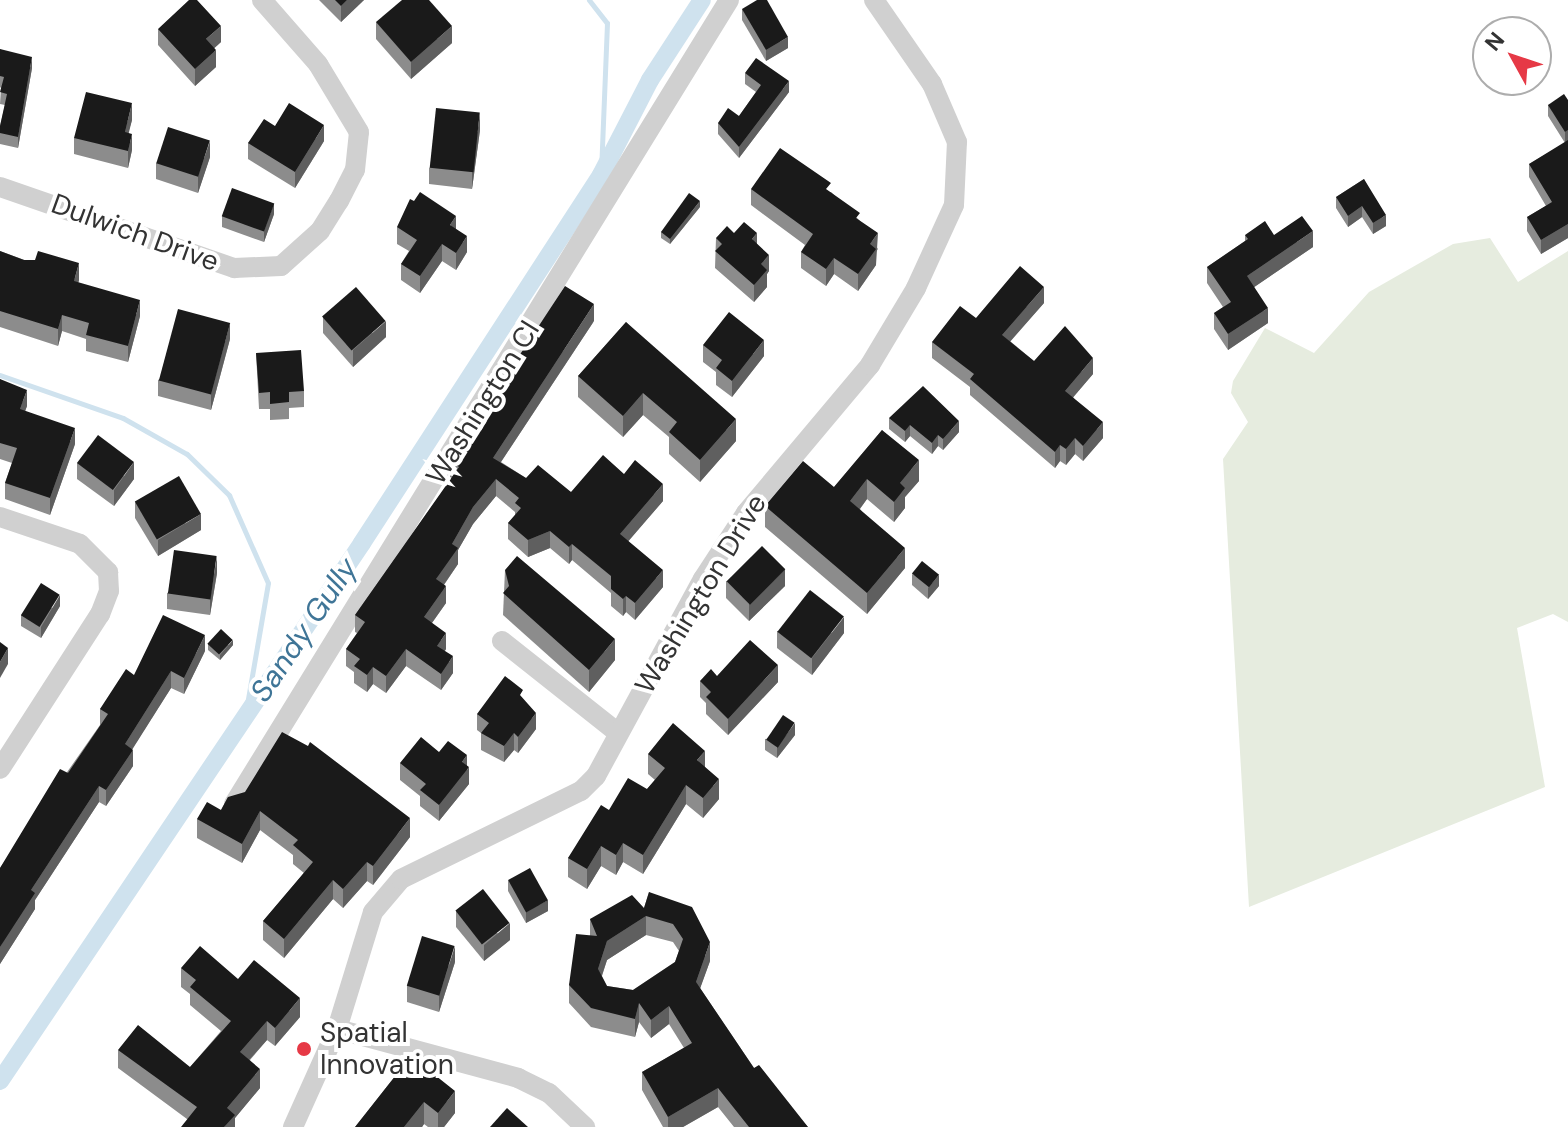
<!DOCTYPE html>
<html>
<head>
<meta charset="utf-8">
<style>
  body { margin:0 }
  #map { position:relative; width:1568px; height:1127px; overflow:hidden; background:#fff; font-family:"DM Sans",sans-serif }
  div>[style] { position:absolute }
  .green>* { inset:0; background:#e6ecdf }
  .stream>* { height:5px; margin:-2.5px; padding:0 2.5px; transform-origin:2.5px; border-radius:2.5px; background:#cfe2ee }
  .canal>* { height:18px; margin:-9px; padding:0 9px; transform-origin:9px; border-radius:9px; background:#cfe2ee }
  .minor>* { height:20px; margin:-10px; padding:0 10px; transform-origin:10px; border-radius:10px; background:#d0d0d0 }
  .wall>* { inset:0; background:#8c8c8c }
  .shaded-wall>* { inset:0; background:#5f5f5f }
  .building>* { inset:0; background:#1a1a1a; transform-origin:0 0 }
  .dots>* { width:22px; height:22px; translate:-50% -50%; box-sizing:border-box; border:4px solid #fff; border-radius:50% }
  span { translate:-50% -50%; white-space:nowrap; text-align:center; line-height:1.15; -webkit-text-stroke:8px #fff; paint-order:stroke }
  .street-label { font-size:28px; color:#333 }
  .poi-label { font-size:28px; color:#333 }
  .left { translate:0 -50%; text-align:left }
  .water-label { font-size:30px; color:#3f7597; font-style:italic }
  .north { position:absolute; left:1472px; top:16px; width:80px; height:80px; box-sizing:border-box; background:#fff; border:2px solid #adadad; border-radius:50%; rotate:310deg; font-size:22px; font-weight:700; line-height:32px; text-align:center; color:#333 }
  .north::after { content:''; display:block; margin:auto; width:28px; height:36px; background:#e63946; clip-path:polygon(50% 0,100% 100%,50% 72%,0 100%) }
</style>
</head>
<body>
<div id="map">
  <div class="green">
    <div style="clip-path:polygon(1490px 238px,1518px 282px,1568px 251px,1568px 622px,1553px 614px,1517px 628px,1545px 787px,1249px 907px,1223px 459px,1248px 422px,1231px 393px,1233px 381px,1265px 328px,1314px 353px,1369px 292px,1453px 244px)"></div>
  </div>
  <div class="stream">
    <div style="left:589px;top:0;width:29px;rotate:52deg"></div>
    <div style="left:607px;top:23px;width:152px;rotate:92.3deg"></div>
    <div style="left:0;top:375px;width:130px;rotate:19.3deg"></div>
    <div style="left:123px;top:418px;width:73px;rotate:29.4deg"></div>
    <div style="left:187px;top:454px;width:59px;rotate:44.3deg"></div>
    <div style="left:229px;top:495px;width:96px;rotate:66.1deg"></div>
    <div style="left:268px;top:583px;width:135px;rotate:99.8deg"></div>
  </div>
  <div class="canal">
    <div style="left:0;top:1081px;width:648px;rotate:-56.06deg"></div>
    <div style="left:362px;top:543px;width:439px;rotate:-57deg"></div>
    <div style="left:601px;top:175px;width:107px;rotate:-62.7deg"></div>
    <div style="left:650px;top:80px;width:95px;rotate:-57deg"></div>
  </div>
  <div class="minor">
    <div style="left:0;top:187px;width:248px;rotate:19.1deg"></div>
    <div style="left:234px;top:268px;width:47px;rotate:-2.4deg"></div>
    <div style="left:281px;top:266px;width:52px;rotate:-41.9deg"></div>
    <div style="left:320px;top:231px;width:36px;rotate:-58deg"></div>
    <div style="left:339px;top:201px;width:35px;rotate:-63deg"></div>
    <div style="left:355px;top:170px;width:38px;rotate:-84deg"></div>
    <div style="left:359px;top:132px;width:79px;rotate:-121.1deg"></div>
    <div style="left:318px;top:64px;width:85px;rotate:-131.2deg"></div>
    <div style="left:0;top:517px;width:84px;rotate:18.6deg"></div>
    <div style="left:80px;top:544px;width:40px;rotate:45deg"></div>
    <div style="left:108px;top:572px;width:19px;rotate:87deg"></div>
    <div style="left:109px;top:591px;width:25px;rotate:111deg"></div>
    <div style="left:100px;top:614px;width:184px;rotate:122.8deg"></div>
    <div style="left:502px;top:641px;width:148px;rotate:38.4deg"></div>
    <div style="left:234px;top:804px;width:944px;rotate:-58.38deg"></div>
    <div style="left:337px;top:1029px;width:188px;rotate:15.1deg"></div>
    <div style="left:518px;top:1078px;width:34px;rotate:26deg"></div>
    <div style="left:549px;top:1093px;width:50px;rotate:43.4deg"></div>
    <div style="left:293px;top:1127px;width:107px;rotate:-65.8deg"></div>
    <div style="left:337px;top:1029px;width:122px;rotate:-72.9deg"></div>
    <div style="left:373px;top:912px;width:43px;rotate:-49.7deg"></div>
    <div style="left:401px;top:879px;width:200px;rotate:-26.1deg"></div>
    <div style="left:581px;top:791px;width:21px;rotate:-45deg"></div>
    <div style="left:596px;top:776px;width:224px;rotate:-61.5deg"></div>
    <div style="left:703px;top:579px;width:79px;rotate:-56.9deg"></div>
    <div style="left:746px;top:513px;width:193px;rotate:-50deg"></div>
    <div style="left:870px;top:365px;width:90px;rotate:-59.1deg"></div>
    <div style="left:916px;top:288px;width:91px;rotate:-65.4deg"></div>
    <div style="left:954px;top:205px;width:63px;rotate:-87.3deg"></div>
    <div style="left:957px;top:142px;width:63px;rotate:-113.3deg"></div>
    <div style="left:932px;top:84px;width:102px;rotate:-124.6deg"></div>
  </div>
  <div class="wall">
    <div style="clip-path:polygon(319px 0,364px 0,341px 22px)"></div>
    <div style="clip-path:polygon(742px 9px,788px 48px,766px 61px,742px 20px)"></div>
    <div style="clip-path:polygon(376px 22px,452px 43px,411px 79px,376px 39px)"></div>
    <div style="clip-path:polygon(158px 29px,221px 42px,214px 48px,216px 67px,195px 86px,158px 45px)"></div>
    <div style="clip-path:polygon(0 49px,32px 68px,18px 148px,0 144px,0 126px,5px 105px,0 104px,1px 88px,0 87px)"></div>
    <div style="clip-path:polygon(745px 73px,789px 92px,739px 158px,718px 134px,718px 123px,739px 116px,756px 92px,745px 84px)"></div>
    <div style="clip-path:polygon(1568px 100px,1568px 238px,1541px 254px,1527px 231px,1527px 217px,1546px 206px,1529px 177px,1529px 164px,1565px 143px,1548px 116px,1548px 105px)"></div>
    <div style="clip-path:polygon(132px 120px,128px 133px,132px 150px,128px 168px,74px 154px,74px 138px)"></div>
    <div style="clip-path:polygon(275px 126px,324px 141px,295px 188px,248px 159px,248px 143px)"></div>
    <div style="clip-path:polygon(480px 130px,472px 189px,429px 184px,429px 168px)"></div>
    <div style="clip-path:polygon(210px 157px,198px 193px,156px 179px,156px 163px)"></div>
    <div style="clip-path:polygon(1364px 179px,1386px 226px,1373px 234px,1362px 217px,1348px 227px,1336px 208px,1336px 197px)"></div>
    <div style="clip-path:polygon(751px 189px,831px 192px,860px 221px,878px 249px,876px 252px,876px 265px,858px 291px,834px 274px,826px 286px,801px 268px,801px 252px,805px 245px,751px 205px)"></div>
    <div style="clip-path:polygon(700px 207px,670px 244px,661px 238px,661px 232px)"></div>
    <div style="clip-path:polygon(274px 214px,264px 242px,222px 227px,222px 216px)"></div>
    <div style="clip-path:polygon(397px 227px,456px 229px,467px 252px,456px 270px,442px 261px,420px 293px,401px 280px,401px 264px,409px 251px,397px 244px)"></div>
    <div style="clip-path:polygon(734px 233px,757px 244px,769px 271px,767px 274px,767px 287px,754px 302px,715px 268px,716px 238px)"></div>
    <div style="clip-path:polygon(1245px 235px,1274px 235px,1313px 247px,1254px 287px,1268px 323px,1228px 350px,1214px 329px,1214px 313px,1223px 307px,1207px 283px,1207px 267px,1245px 241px)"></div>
    <div style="clip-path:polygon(0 251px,79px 280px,78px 283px,140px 316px,128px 362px,86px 351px,86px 339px,62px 331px,58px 346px,0 327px)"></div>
    <div style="clip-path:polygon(1044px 303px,1010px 341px,1034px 361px,1093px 374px,1073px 397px,1103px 438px,1083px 461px,1075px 454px,1066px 465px,1060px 461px,1055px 468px,970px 395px,970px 387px,932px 358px,932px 342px,976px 318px)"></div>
    <div style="clip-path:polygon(323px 317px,386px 337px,353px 367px,323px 333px)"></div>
    <div style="clip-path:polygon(594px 321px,501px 462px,526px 478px,571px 492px,624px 474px,663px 501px,628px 541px,663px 587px,635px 620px,626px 612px,623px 616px,611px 606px,611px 593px,572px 560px,569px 564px,550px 548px,528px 557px,508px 539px,508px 523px,515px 515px,515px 512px,496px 496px,473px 524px,458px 550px,458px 564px,444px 585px,446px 603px,432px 623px,446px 649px,445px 651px,453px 673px,441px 690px,406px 666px,386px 693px,373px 684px,367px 692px,354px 683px,354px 672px,346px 666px,346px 649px,357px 633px,355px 632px,355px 615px,452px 478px,450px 477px,450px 461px)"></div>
    <div style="clip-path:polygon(626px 322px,736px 441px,700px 482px,669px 454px,669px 437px,643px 415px,623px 437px,578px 397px,578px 376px)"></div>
    <div style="clip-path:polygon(230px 339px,211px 410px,158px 396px,158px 380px)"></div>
    <div style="clip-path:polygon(703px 345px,764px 356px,732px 397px,716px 385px,716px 372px,703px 362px)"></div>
    <div style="clip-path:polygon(256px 353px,304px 391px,304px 407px,289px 408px,289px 419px,270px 420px,270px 409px,259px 409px)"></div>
    <div style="clip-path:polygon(0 379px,27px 406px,25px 411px,75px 444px,50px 515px,5px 499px,5px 483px,12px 463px,0 459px)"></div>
    <div style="clip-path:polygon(889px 418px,959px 432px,943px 450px,938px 446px,932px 454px,910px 436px,905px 442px,889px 429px)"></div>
    <div style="clip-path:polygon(882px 430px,919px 481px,905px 497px,905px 508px,894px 522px,867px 499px,860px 509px,905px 568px,867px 614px,765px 527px,765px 506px,834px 487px)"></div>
    <div style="clip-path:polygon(77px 463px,134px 479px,114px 506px,77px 479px)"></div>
    <div style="clip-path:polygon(135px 502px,201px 530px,158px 556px,135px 518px)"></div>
    <div style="clip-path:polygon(505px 570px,615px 660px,589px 692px,503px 615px)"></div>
    <div style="clip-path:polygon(217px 573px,210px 615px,167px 609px,167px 593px)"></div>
    <div style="clip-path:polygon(912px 574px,939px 586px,928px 599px,912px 585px)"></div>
    <div style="clip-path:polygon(726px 581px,785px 586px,749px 621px,726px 598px)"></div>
    <div style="clip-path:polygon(60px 606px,41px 638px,21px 626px,21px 615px)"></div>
    <div style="clip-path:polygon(777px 631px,844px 633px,812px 675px,777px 648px)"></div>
    <div style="clip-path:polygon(208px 644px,233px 645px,220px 660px,208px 650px)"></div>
    <div style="clip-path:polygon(205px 651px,184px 694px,171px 688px,132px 749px,133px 766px,106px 806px,99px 802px,35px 900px,35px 909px,0 964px,0 868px,100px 725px,100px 709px,134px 675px)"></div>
    <div style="clip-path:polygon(717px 676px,778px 682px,728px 735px,706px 714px,706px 703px,700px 697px,700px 681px)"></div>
    <div style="clip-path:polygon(523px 699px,536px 729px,518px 753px,514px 750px,504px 762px,481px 750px,481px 733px,477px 730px,477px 714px)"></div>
    <div style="clip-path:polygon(795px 735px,777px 758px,765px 750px,765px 739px)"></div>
    <div style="clip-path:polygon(439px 752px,467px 766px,469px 784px,439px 821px,420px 806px,420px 796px,400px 780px,400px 763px)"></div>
    <div style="clip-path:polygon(648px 754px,705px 767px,719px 799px,703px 818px,686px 804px,643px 874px,623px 862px,616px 875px,601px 866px,587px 889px,568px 877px,568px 858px,609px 810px,647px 789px,655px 780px,648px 774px)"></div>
    <div style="clip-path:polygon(228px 797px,410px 837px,373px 885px,367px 881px,343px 908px,333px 899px,284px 958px,263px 940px,263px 921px,304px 873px,293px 864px,293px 855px,260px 830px,242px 863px,197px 838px,197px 819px,221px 810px)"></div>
    <div style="clip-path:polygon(508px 880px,548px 911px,526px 923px,508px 891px)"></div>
    <div style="clip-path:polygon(evenodd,649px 892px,710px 961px,700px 988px,754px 1068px,808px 1127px,734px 1127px,718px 1107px,683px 1127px,663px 1127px,642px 1090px,642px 1072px,684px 1048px,669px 1024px,651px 1038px,639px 1022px,635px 1037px,591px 1027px,569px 1003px,569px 985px,590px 935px,590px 919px,644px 908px,649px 892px,646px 935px,673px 942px,679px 951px,675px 962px,633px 990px,607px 986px,602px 976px,607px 960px,646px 935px)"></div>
    <div style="clip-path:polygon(456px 911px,510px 940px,484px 961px,456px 927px)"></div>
    <div style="clip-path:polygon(455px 962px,439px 1012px,407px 1002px,407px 986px)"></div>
    <div style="clip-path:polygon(181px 968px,238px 979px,300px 1017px,275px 1046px,267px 1040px,250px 1060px,260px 1088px,235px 1118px,235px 1127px,187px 1119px,118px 1068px,118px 1050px,190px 1067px,221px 1031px,190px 1005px,190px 994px,181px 987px)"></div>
    <div style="clip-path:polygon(411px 1056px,455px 1113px,444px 1127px,428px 1127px,424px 1124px,422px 1127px,355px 1127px)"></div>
  </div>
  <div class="shaded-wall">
    <div style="clip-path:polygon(347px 0,364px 0,341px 22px,341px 6px)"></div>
    <div style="clip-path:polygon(221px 26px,221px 42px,206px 56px,206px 39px)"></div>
    <div style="clip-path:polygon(452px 26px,452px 43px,411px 79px,411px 62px)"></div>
    <div style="clip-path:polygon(788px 37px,788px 48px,766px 61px,766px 50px)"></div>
    <div style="clip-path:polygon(216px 50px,216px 67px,195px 86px,195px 69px)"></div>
    <div style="clip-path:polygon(32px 57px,32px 68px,18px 148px,18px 137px)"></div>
    <div style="clip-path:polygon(789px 81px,789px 92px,739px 158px,739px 147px)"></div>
    <div style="clip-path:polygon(132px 103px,132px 120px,125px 148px,125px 132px)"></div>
    <div style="clip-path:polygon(480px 113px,480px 130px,472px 189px,472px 173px)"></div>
    <div style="clip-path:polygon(324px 125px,324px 141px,295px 188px,295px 172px)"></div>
    <div style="clip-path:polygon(1568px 130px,1568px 141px,1565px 143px,1565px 132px)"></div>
    <div style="clip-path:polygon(132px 134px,132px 150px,128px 168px,128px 151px)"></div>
    <div style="clip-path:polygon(210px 141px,210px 157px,198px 193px,198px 176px)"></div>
    <div style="clip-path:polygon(700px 201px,700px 207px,670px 244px,670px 239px)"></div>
    <div style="clip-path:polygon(274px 203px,274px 214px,264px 242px,264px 231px)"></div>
    <div style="clip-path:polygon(1362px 206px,1362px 217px,1348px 227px,1348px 216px)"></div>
    <div style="clip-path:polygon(1386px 215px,1386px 226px,1373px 234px,1373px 223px)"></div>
    <div style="clip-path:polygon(456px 216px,456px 232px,450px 225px)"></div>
    <div style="clip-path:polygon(1568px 224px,1568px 238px,1541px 254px,1541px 240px)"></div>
    <div style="clip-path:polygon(1313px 231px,1313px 247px,1247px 292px,1247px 276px)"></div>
    <div style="clip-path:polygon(757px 233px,757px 250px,752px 239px)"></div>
    <div style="clip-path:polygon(878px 233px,876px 265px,858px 291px,858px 274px,870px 244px)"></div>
    <div style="clip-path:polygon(467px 236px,467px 252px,456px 270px,456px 253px)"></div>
    <div style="clip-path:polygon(442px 244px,442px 261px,420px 293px,420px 276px)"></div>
    <div style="clip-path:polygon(769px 255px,769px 271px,767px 274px,767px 287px,754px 302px,754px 285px,761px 264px)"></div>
    <div style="clip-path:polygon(834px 258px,834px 274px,826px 286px,826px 269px)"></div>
    <div style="clip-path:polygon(79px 263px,79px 280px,74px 298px,74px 281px)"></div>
    <div style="clip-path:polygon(1044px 287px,1044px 303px,1002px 351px,1002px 335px)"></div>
    <div style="clip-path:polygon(140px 300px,140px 316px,128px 362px,128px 346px)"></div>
    <div style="clip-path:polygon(594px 304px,594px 321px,493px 474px,493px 458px)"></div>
    <div style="clip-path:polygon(1268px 308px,1268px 323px,1228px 350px,1228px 334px)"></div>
    <div style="clip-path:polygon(62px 315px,62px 331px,58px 346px,58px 329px)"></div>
    <div style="clip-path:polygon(386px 321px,386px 337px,353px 367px,353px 350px)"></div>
    <div style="clip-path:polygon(230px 323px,230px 339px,211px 410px,211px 394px)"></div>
    <div style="clip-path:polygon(764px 340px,764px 356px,732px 397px,732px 381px)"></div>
    <div style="clip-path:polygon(1093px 358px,1093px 374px,1065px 407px,1065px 391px)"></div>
    <div style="clip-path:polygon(27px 390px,27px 406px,20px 425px,20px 409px)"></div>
    <div style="clip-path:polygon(643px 393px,643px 415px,623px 437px,623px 416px)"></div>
    <div style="clip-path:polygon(736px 419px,736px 441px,700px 482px,700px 460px)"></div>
    <div style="clip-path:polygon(959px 421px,959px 432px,943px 450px,943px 439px)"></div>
    <div style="clip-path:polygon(1103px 422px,1103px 438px,1083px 461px,1083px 446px)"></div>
    <div style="clip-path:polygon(910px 425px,910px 436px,905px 442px,905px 431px)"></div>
    <div style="clip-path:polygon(75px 428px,75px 444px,50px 515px,50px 498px)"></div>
    <div style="clip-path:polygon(938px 435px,938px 446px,932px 454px,932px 443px)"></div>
    <div style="clip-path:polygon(1075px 438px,1075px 454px,1066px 465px,1066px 449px)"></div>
    <div style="clip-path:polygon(1060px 445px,1060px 461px,1055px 468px,1055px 452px)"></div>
    <div style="clip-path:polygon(919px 460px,919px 481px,905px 497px,905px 508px,894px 522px,894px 502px,900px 483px)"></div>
    <div style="clip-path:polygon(134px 462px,134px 479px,114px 506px,114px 490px)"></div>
    <div style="clip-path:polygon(496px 479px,496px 496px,473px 524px,458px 550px,458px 564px,436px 596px,436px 579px,452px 544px,473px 507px)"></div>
    <div style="clip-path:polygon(867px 479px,867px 499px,850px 522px,850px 501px)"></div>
    <div style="clip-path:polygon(663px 484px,663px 501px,620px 551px,620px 534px)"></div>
    <div style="clip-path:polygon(201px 514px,201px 530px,158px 556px,158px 540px)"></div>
    <div style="clip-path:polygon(550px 531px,550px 548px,528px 557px,528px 540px)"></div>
    <div style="clip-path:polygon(572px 544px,572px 560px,569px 564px,569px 547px)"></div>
    <div style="clip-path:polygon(905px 548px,905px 568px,867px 614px,867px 593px)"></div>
    <div style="clip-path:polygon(217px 556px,217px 573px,210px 615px,210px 599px)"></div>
    <div style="clip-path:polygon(785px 569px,785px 586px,749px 621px,749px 604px)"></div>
    <div style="clip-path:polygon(663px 570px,663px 587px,635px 620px,635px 603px)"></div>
    <div style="clip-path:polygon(939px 575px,939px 586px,928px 599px,928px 588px)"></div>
    <div style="clip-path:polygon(446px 586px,446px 603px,424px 634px,424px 617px)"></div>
    <div style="clip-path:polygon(60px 595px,60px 606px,41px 638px,41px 627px)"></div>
    <div style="clip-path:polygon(626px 596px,626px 612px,623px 616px,623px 599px)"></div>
    <div style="clip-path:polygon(844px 617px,844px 633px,812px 675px,812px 658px)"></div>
    <div style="clip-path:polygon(446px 633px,446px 649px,437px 662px,437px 646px)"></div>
    <div style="clip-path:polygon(205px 635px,205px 651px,184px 694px,184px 678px)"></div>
    <div style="clip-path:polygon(615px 639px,615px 660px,589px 692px,589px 670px)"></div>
    <div style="clip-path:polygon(233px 640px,233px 645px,220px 660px,220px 655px)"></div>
    <div style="clip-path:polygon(8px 648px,8px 664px,0 678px,0 662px)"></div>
    <div style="clip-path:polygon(406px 649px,406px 666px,386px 693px,386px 676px)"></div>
    <div style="clip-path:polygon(453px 656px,453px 673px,441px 690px,441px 674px)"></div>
    <div style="clip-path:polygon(778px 665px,778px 682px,728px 735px,728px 719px)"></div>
    <div style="clip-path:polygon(373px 667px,373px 684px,367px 692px,367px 675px)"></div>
    <div style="clip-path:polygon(171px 671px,171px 688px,125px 761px,125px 744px)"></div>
    <div style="clip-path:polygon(536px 713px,536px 729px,518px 753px,518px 737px)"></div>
    <div style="clip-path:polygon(795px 723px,795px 735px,777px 758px,777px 747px)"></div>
    <div style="clip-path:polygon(514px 733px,514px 750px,504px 762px,504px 746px)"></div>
    <div style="clip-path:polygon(133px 750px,133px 766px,106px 806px,106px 790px)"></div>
    <div style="clip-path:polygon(705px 751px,705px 770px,697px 760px)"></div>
    <div style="clip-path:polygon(467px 755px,467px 770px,469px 767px,469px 784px,439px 821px,439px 805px,462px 762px)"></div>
    <div style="clip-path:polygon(719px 779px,719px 799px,703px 818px,703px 798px)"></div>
    <div style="clip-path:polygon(686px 785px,686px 804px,643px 874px,643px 855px)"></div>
    <div style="clip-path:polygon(99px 786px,99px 802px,35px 900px,35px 909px,0 964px,0 947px,31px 890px)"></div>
    <div style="clip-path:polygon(260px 811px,260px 830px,242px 863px,242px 844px)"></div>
    <div style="clip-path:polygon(410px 818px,410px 837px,373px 885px,373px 866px)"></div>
    <div style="clip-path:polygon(623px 843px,623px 862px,616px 875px,616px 855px)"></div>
    <div style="clip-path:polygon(601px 846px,601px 866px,587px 889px,587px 869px)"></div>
    <div style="clip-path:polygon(367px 862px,367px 881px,343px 908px,343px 889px)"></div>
    <div style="clip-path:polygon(333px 880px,333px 899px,284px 958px,284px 939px)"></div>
    <div style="clip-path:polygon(548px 900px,548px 911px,526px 923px,526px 912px)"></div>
    <div style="clip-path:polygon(646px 916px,646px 935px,607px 960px,598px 987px,598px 969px,607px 941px)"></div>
    <div style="clip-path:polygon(510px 923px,510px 940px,484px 961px,484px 945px)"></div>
    <div style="clip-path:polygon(710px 942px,710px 961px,696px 1000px,696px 982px)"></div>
    <div style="clip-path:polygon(455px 946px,455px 962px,439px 1012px,439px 996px)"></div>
    <div style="clip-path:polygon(300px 998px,300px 1017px,275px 1046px,275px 1028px)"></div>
    <div style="clip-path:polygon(639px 1003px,639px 1022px,635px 1037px,635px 1019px)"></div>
    <div style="clip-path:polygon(669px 1006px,669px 1024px,651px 1038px,651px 1020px)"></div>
    <div style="clip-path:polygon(267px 1021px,267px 1040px,240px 1070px,240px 1052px)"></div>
    <div style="clip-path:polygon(260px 1069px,260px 1088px,235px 1118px,235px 1127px,224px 1127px,227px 1108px)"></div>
    <div style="clip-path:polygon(718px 1088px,718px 1107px,683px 1127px,668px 1127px,668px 1117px)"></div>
    <div style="clip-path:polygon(455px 1091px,455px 1113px,444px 1127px,438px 1127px,438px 1113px)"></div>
    <div style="clip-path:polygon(424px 1102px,424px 1124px,422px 1127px,404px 1127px)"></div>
  </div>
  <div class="building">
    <div style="clip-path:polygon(189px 0,197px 0,221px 26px,206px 39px,216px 50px,195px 69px,158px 29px)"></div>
    <div style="clip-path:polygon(335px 0,347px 0,341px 6px)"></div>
    <div style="clip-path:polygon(402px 0,429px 0,452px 26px,411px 62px,376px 22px)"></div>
    <div style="clip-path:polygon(757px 0,767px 0,788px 37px,766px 50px,742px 9px)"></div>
    <div style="clip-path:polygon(0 49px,32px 57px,18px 137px,0 133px,0 126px,7px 94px,0 92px,4px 77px,0 76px)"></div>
    <div style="clip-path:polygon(756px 58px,789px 81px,739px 147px,718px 123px,728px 108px,739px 116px,761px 85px,745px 73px)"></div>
    <div style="clip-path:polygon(86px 92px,132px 103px,125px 132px,132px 134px,128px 151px,74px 138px)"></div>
    <div style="clip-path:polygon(1564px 94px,1568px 100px,1568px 130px,1565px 132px,1548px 105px)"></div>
    <div style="clip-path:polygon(289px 103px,324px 125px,295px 172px,248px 143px,264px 119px,275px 126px)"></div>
    <div style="left:436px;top:108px;width:44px;height:60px;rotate:6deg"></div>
    <div style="left:168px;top:127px;width:44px;height:38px;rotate:18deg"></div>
    <div style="clip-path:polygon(1568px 140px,1568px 224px,1541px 240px,1527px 217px,1552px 202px,1529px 164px)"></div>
    <div style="clip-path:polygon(780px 148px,831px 183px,826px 189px,860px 213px,856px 218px,878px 233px,870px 244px,876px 249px,858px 274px,834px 258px,826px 269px,801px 252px,813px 234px,751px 189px)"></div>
    <div style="clip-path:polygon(1364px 179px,1386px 215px,1373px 223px,1362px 206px,1348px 216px,1336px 197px)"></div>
    <div style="left:232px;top:188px;width:45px;height:30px;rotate:20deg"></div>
    <div style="clip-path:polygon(420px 192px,456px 216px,450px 225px,467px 236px,456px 253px,442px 244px,420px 276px,401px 264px,417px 240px,397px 227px,410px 199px,414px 201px)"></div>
    <div style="clip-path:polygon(689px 193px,700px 201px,670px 239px,661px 232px)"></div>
    <div style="clip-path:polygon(1302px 216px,1313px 231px,1247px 276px,1268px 308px,1228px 334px,1214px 313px,1231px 302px,1207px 267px,1248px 239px,1245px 235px,1265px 221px,1274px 235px)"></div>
    <div style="clip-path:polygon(744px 222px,757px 233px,752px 239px,769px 255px,761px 264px,767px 270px,754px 285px,715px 251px,722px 244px,716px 238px,727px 226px,734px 233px)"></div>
    <div style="clip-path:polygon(0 251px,24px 260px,35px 260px,38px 251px,79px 263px,74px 281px,140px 300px,128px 346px,86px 335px,89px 323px,62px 315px,58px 329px,0 311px)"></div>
    <div style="clip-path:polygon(1020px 266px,1044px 287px,1002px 335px,1034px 361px,1065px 326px,1093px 358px,1065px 391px,1103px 422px,1083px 446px,1075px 438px,1066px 449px,1060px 445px,1055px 452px,970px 379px,974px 374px,932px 342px,960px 306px,976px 318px)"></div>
    <div style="clip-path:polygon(565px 286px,594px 304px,493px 458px,526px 478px,538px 465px,571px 492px,603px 455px,624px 474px,635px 460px,663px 484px,620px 534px,663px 570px,635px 603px,626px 596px,623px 599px,611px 589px,611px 576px,572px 544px,569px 547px,550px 531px,528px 540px,508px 523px,521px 508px,515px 503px,519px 498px,496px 479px,473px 507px,452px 544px,458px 548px,436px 579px,446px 586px,424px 617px,446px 633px,437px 646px,453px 656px,441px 674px,406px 649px,386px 676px,373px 667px,367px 675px,354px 666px,360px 659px,346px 649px,365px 622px,355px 615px,459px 467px,450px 461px)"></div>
    <div style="left:356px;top:287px;width:45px;height:45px;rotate:49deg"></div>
    <div style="left:178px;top:309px;width:54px;height:74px;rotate:15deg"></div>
    <div style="clip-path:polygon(729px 312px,764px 340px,732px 381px,716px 368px,722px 360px,703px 345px)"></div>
    <div style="clip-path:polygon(626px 322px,736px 419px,700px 460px,669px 432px,677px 422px,643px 393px,623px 416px,578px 376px)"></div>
    <div style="clip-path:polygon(301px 350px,304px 391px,289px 392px,289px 402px,270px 404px,270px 392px,259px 393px,256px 353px)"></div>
    <div style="clip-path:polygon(0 379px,27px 390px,20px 409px,75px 428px,50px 498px,5px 483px,17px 448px,0 443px)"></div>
    <div style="clip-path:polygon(923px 386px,959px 421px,943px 439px,938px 435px,932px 443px,910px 425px,905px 431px,889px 418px)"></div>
    <div style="clip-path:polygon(882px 430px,919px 460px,900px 483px,905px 488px,894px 502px,867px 479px,850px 501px,905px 548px,867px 593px,765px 506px,803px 461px,834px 487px)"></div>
    <div style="left:98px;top:435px;width:45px;height:35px;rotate:37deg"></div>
    <div style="left:179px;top:476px;width:44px;height:51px;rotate:60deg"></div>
    <div style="left:762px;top:546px;width:33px;height:50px;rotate:45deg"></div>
    <div style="left:174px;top:550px;width:43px;height:44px;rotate:8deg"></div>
    <div style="clip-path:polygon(517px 556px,615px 639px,589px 670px,503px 593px,509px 586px,505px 570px)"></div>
    <div style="left:922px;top:561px;width:22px;height:16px;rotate:39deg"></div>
    <div style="left:41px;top:583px;width:22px;height:38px;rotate:32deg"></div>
    <div style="left:810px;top:590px;width:43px;height:53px;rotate:38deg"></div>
    <div style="clip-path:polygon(163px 615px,205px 635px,184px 678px,171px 671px,125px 744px,133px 750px,106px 790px,99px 786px,31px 890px,35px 893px,0 947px,0 868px,60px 769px,68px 773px,108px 714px,100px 709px,126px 669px,134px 675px)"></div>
    <div style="left:221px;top:629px;width:16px;height:20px;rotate:43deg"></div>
    <div style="clip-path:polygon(750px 640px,778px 665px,728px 719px,706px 697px,711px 692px,700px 681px,711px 669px,717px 676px)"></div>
    <div style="clip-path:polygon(0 642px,8px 648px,0 662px)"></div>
    <div style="clip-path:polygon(505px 676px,523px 690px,520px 695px,536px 713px,518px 737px,514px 733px,504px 746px,481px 733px,489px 723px,477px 714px)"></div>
    <div style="left:783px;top:715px;width:14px;height:30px;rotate:34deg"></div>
    <div style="clip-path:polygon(673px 723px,705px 751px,697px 760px,719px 779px,703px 798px,686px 785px,643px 855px,623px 843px,616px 855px,601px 846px,587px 869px,568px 858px,601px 805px,609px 810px,628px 778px,647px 789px,665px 768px,648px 754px)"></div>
    <div style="clip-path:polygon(282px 732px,308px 746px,310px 742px,410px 818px,373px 866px,367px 862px,343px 889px,333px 880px,284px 939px,263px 921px,313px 862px,293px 845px,298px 840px,260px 811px,242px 844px,197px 819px,207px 802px,221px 810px,228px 797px,245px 792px)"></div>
    <div style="clip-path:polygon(421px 737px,439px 752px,448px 741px,467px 755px,462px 762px,469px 767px,439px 805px,420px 790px,426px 784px,400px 763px)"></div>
    <div style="left:530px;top:868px;width:37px;height:25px;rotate:61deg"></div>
    <div style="left:483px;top:889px;width:43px;height:35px;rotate:52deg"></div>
    <div style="clip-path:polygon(evenodd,649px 892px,692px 907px,710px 942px,696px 982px,754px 1068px,759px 1065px,808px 1127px,749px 1127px,718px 1088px,668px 1117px,642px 1072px,692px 1043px,669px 1006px,651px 1020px,639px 1003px,635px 1019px,591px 1008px,569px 985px,576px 934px,597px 936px,590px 919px,632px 895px,644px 908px,649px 892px,646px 916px,673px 924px,683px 939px,675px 962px,633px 990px,607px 986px,598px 969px,607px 941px,646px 916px)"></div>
    <div style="left:422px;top:936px;width:34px;height:52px;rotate:17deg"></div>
    <div style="clip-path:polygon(200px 946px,238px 979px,254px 960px,300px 998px,275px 1028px,267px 1021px,240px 1052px,260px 1069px,227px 1108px,235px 1115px,224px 1127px,181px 1127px,197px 1107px,118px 1050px,138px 1025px,190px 1067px,231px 1021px,190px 987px,196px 980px,181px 968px)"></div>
    <div style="clip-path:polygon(411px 1056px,455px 1091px,438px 1113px,424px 1102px,404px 1127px,355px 1127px)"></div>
    <div style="clip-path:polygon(507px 1108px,528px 1127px,490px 1127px)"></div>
  </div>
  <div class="dots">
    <div style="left:304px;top:1049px;background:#e63946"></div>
  </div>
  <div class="street-label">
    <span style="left:135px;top:233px;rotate:20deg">Dulwich Drive</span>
    <span style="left:483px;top:403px;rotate:-58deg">Washington Cl</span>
    <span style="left:701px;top:594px;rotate:-59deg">Washington Drive</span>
  </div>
  <div class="poi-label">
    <span class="left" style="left:320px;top:1049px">Spatial<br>Innovation</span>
  </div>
  <div class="water-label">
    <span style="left:304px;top:630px;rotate:-56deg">Sandy Gully</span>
  </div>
  <div class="north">N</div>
</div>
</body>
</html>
